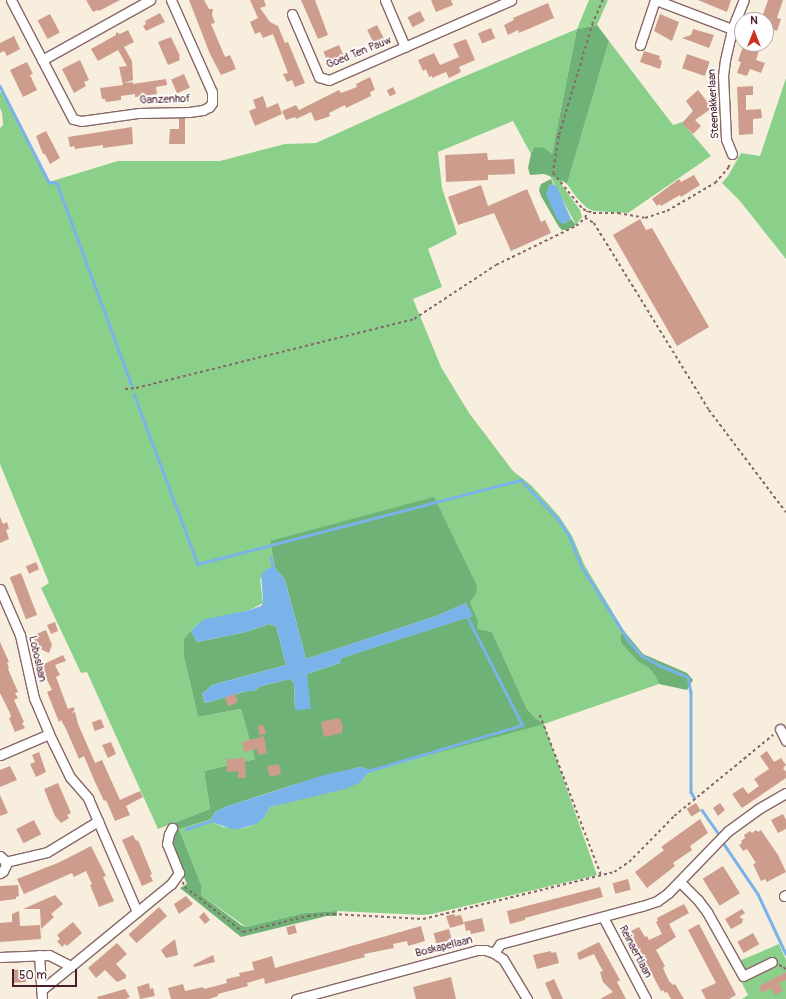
<!DOCTYPE html>
<html>
<head>
<meta charset="utf-8">
<style>
  body { margin:0 }
  #map { position:relative; width:786px; height:999px; overflow:hidden; background:#f7eedd; font-family:Pangolin,sans-serif }
  div>[style] { position:absolute }
  .green>* { inset:0; background:#8ad08b }
  .forest>* { inset:0; background:#6fb277 }
  .water>* { inset:0; background:#79b3ea }
  .stream>* { height:2.5px; margin:-1.25px; padding:0 1.25px; transform-origin:1.25px; border-radius:1.25px; background:#79b3ea }
  .building>* { inset:0; background:#ce9c8d; transform-origin:0 0 }
  .path>* { height:1.5px; margin-top:-0.75px; transform-origin:0; background:repeating-linear-gradient(90deg,#876769 0 3px,transparent 0 6px) }
  .roads { filter:drop-shadow(1px 0 #876769) drop-shadow(-1px 0 #876769) drop-shadow(0 1px #876769) drop-shadow(0 -1px #876769) }
  .minor>* { height:9px; margin:-4.5px; padding:0 4.5px; transform-origin:4.5px; border-radius:4.5px; background:#fff }
  span { translate:-50% -50%; white-space:nowrap; text-align:center; line-height:1.15; -webkit-text-stroke:3.5px #fff; paint-order:stroke }
  .street-label { font-size:11px; color:#4a1f2b }
  .north { position:absolute; left:734px; top:12px; width:40px; height:40px; box-sizing:border-box; background:#fff; border:1px solid #b7a5aa; border-radius:50%; rotate:0deg; font-size:11px; font-weight:700; line-height:16px; text-align:center; color:#4a1f2b }
  .north::after { content:''; display:block; margin:auto; width:14px; height:18px; background:#c8321e; clip-path:polygon(50% 0,100% 100%,50% 72%,0 100%) }
  .scale { position:absolute; left:12px; top:969px; width:65px; height:18px; box-sizing:border-box; border:2px solid #4a1f2b; border-top:0; padding-left:5px; font-size:12px; line-height:14px; white-space:nowrap; color:#4a1f2b; -webkit-text-stroke:3px #fff; paint-order:stroke }
</style>
</head>
<body>
<div id="map">
  <div class="green">
    <div style="clip-path:polygon(589px 0,608px 0,597px 25px,577px 29px,552px 154px,536px 147px,531px 154px,513px 121px,438px 152px,442px 188px,457px 234px,428px 249px,442px 287px,413px 299px,441px 367px,469px 413px,513px 471px,531px 485px,559px 516px,572px 536px,585px 566px,624px 631px,620px 636px,621px 643px,649px 668px,655px 676px,659px 684px,544px 724px,597px 875px,432px 914px,423px 915px,337px 911px,305px 913px,246px 927px,201px 895px,202px 887px,179px 829px,211px 819px,214px 823px,223px 827px,239px 829px,251px 826px,264px 818px,270px 807px,361px 782px,370px 770px,407px 761px,536px 719px,527px 709px,492px 632px,477px 630px,470px 603px,476px 594px,270px 541px,275px 568px,268px 568px,260px 579px,263px 603px,250px 610px,200px 622px,184px 639px,184px 657px,198px 717px,241px 709px,255px 759px,204px 771px,210px 809px,158px 829px,87px 672px,81px 673px,41px 588px,49px 583px,0 464px,0 128px,3px 125px,2px 112px,0 108px,0 93px,2px 89px,49px 182px,118px 161px,220px 161px,285px 144px,316px 143px,451px 82px,577px 29px)"></div>
    <div style="clip-path:polygon(609px 41px,673px 125px,682px 122px,711px 156px,628px 213px,594px 211px,587px 208px,577px 198px,567px 184px)"></div>
    <div style="clip-path:polygon(786px 78px,786px 259px,740px 201px,722px 183px,728px 176px,741px 153px,760px 156px)"></div>
    <div style="clip-path:polygon(550px 176px,563px 181px,562px 185px,580px 210px,582px 217px,576px 225px)"></div>
    <div style="clip-path:polygon(779px 944px,786px 960px,786px 999px,742px 999px,748px 995px,732px 964px)"></div>
  </div>
  <div class="forest">
    <div style="clip-path:polygon(597px 25px,609px 41px,567px 184px,563px 181px,544px 174px,530px 175px,528px 168px,531px 154px,535px 147px,544px 148px,552px 154px,577px 29px)"></div>
    <div style="clip-path:polygon(551px 179px,553px 184px,549px 186px,565px 223px,571px 219px,576px 225px,567px 230px,562px 230px,559px 227px,541px 196px,539px 190px,541px 184px)"></div>
    <div style="clip-path:polygon(434px 497px,477px 586px,476px 594px,470px 603px,478px 621px,477px 629px,492px 632px,527px 709px,536px 719px,544px 724px,407px 761px,370px 770px,360px 767px,293px 785px,225px 807px,215px 812px,211px 819px,179px 829px,202px 887px,201px 895px,241px 925px,246px 927px,305px 913px,337px 911px,337px 916px,327px 916px,241px 937px,180px 888px,187px 884px,170px 844px,174px 833px,171px 824px,210px 809px,204px 771px,255px 759px,241px 709px,198px 717px,184px 657px,184px 639px,191px 631px,197px 642px,246px 632px,269px 624px,276px 626px,286px 665px,212px 685px,202px 694px,205px 703px,247px 691px,254px 691px,261px 686px,290px 679px,294px 683px,295px 710px,307px 674px,340px 663px,341px 658px,472px 616px,466px 603px,436px 616px,306px 659px,285px 580px,275px 568px,270px 541px)"></div>
    <div style="clip-path:polygon(624px 631px,643px 654px,687px 673px,693px 680px,687px 690px,659px 684px,655px 676px,649px 668px,638px 661px,621px 643px,620px 636px)"></div>
  </div>
  <div class="water">
    <div style="clip-path:polygon(553px 184px,557px 187px,571px 219px,565px 223px,562px 224px,557px 219px,546px 194px,549px 186px)"></div>
    <div style="clip-path:polygon(268px 568px,275px 568px,285px 580px,306px 659px,436px 616px,466px 603px,473px 616px,342px 658px,340px 663px,307px 674px,311px 709px,295px 710px,294px 683px,290px 679px,261px 686px,254px 691px,247px 691px,205px 703px,202px 694px,212px 685px,286px 665px,276px 626px,269px 624px,246px 632px,197px 642px,191px 631px,200px 622px,206px 619px,250px 610px,261px 606px,263px 603px,263px 598px,261px 575px)"></div>
    <div style="clip-path:polygon(360px 767px,370px 770px,361px 782px,345px 789px,270px 807px,264px 818px,256px 824px,239px 829px,232px 829px,214px 823px,211px 819px,215px 812px,225px 807px,324px 775px)"></div>
  </div>
  <div class="stream">
    <div style="left:0;top:86px;width:108px;rotate:63deg"></div>
    <div style="left:49px;top:182px;width:8px;rotate:7deg"></div>
    <div style="left:57px;top:183px;width:216px;rotate:69.7deg"></div>
    <div style="left:134px;top:394px;width:182px;rotate:69.4deg"></div>
    <div style="left:198px;top:564px;width:334px;rotate:-14.6deg"></div>
    <div style="left:521px;top:480px;width:54px;rotate:46.5deg"></div>
    <div style="left:558px;top:519px;width:19px;rotate:55deg"></div>
    <div style="left:569px;top:535px;width:35px;rotate:68deg"></div>
    <div style="left:582px;top:567px;width:88px;rotate:57.6deg"></div>
    <div style="left:629px;top:641px;width:18px;rotate:49deg"></div>
    <div style="left:641px;top:655px;width:23px;rotate:29deg"></div>
    <div style="left:661px;top:666px;width:29px;rotate:22deg"></div>
    <div style="left:688px;top:677px;width:15px;rotate:79deg"></div>
    <div style="left:691px;top:692px;width:100px;rotate:90deg"></div>
    <div style="left:691px;top:792px;width:6px;rotate:59deg"></div>
    <div style="left:271px;top:557px;width:14px;rotate:78deg"></div>
    <div style="left:368px;top:771px;width:161px;rotate:-16.6deg"></div>
    <div style="left:522px;top:725px;width:123px;rotate:-117deg"></div>
    <div style="left:702px;top:810px;width:28px;rotate:55deg"></div>
    <div style="left:186px;top:829px;width:29px;rotate:-18deg"></div>
    <div style="left:724px;top:844px;width:60px;rotate:55.8deg"></div>
    <div style="left:758px;top:894px;width:66px;rotate:65deg"></div>
  </div>
  <div class="building">
    <div style="clip-path:polygon(86px 0,120px 0,99px 11px,98px 10px,93px 12px)"></div>
    <div style="clip-path:polygon(189px 0,204px 0,209px 9px,213px 9px,212px 15px,215px 23px,211px 24px,225px 57px,230px 55px,236px 69px,221px 75px,210px 54px)"></div>
    <div style="clip-path:polygon(250px 0,264px 0,266px 6px,260px 8px,270px 22px,278px 26px,285px 43px,288px 42px,305px 83px,295px 87px,292px 80px,287px 82px,283px 74px,288px 73px,273px 34px,263px 38px,260px 32px,255px 34px,250px 22px,258px 18px)"></div>
    <div style="clip-path:polygon(301px 0,315px 0,328px 35px,318px 39px)"></div>
    <div style="clip-path:polygon(431px 0,451px 0,453px 5px,436px 12px)"></div>
    <div style="clip-path:polygon(698px 0,731px 0,727px 12px)"></div>
    <div style="clip-path:polygon(768px 0,783px 0,777px 18px,781px 19px,777px 31px,766px 27px,766px 20px,761px 20px)"></div>
    <div style="clip-path:polygon(548px 3px,554px 18px,519px 33px,518px 30px,508px 35px,504px 25px,514px 20px,513px 18px)"></div>
    <div style="left:420px;top:11px;width:11px;height:14px;rotate:63deg"></div>
    <div style="clip-path:polygon(160px 13px,165px 22px,146px 31px,143px 26px,146px 24px,145px 21px)"></div>
    <div style="left:50px;top:14px;width:21px;height:14px;rotate:62deg"></div>
    <div style="clip-path:polygon(660px 14px,679px 22px,672px 41px,654px 31px)"></div>
    <div style="left:377px;top:25px;width:16px;height:11px;rotate:63deg"></div>
    <div style="left:491px;top:28px;width:11px;height:14px;rotate:68deg"></div>
    <div style="clip-path:polygon(693px 29px,714px 35px,709px 48px,682px 38px,691px 35px)"></div>
    <div style="clip-path:polygon(128px 30px,134px 42px,124px 47px,132px 61px,133px 80px,124px 83px,133px 82px,133px 84px,166px 79px,167px 85px,156px 87px,157px 94px,135px 97px,135px 94px,121px 96px,121px 100px,106px 102px,105px 99px,102px 99px,100px 88px,123px 85px,119px 67px,127px 66px,118px 50px,98px 61px,91px 49px,116px 35px,116px 32px,120px 34px)"></div>
    <div style="clip-path:polygon(14px 36px,20px 49px,7px 56px,4px 51px,0 53px,0 43px)"></div>
    <div style="clip-path:polygon(171px 37px,180px 56px,179px 57px,180px 60px,168px 65px,158px 42px)"></div>
    <div style="clip-path:polygon(466px 39px,475px 60px,459px 67px,461px 72px,449px 78px,446px 72px,432px 78px,432px 76px,429px 77px,426px 69px,423px 71px,418px 60px,434px 53px,440px 65px,459px 57px,453px 44px)"></div>
    <div style="clip-path:polygon(744px 44px,761px 44px,756px 60px,765px 63px,761px 73px,750px 69px,747px 76px,737px 73px,741px 62px,738px 61px)"></div>
    <div style="left:339px;top:45px;width:13px;height:17px;rotate:67deg"></div>
    <div style="clip-path:polygon(644px 51px,660px 56px,659px 59px,662px 61px,660px 69px,640px 62px)"></div>
    <div style="left:687px;top:54px;width:24px;height:15px;rotate:19deg"></div>
    <div style="clip-path:polygon(80px 60px,89px 80px,84px 82px,86px 86px,74px 93px,62px 69px)"></div>
    <div style="clip-path:polygon(27px 62px,33px 74px,30px 75px,37px 90px,23px 97px,10px 70px)"></div>
    <div style="left:184px;top:74px;width:15px;height:14px;rotate:67deg"></div>
    <div style="clip-path:polygon(370px 77px,375px 90px,370px 92px,371px 96px,346px 108px,345px 105px,329px 113px,330px 116px,325px 118px,315px 121px,311px 112px,296px 119px,295px 117px,286px 120px,282px 111px,296px 105px,299px 110px,339px 90px,341px 93px,357px 87px,356px 84px)"></div>
    <div style="clip-path:polygon(753px 86px,753px 95px,746px 95px,746px 110px,761px 109px,762px 118px,753px 119px,753px 134px,739px 135px,737px 87px)"></div>
    <div style="left:393px;top:87px;width:7px;height:7px;rotate:63deg"></div>
    <div style="clip-path:polygon(698px 90px,712px 108px,695px 120px,701px 126px,693px 134px,682px 123px,693px 111px,686px 101px)"></div>
    <div style="clip-path:polygon(263px 96px,267px 108px,278px 103px,282px 114px,255px 126px,249px 111px,256px 108px,253px 100px)"></div>
    <div style="clip-path:polygon(179px 118px,185px 118px,185px 144px,169px 144px,170px 129px,179px 129px)"></div>
    <div style="clip-path:polygon(132px 127px,133px 144px,103px 148px,103px 145px,75px 149px,74px 146px,70px 147px,68px 137px)"></div>
    <div style="clip-path:polygon(46px 131px,60px 158px,50px 164px,45px 154px,43px 154px,36px 136px)"></div>
    <div style="clip-path:polygon(487px 153px,488px 160px,514px 159px,515px 174px,488px 175px,488px 180px,446px 182px,445px 155px)"></div>
    <div style="clip-path:polygon(694px 175px,700px 185px,681px 197px,680px 195px,661px 206px,660px 204px,657px 206px,652px 199px,679px 179px,681px 182px)"></div>
    <div style="clip-path:polygon(481px 185px,488px 206px,527px 189px,541px 222px,545px 220px,551px 233px,511px 251px,494px 213px,458px 225px,448px 197px)"></div>
    <div style="clip-path:polygon(640px 219px,646px 230px,652px 228px,709px 327px,677px 346px,613px 235px)"></div>
    <div style="clip-path:polygon(0 517px,3px 524px,7px 522px,9px 529px,6px 530px,9px 539px,0 543px)"></div>
    <div style="left:36px;top:562px;width:8px;height:11px;rotate:67deg"></div>
    <div style="left:21px;top:573px;width:45px;height:12px;rotate:69deg"></div>
    <div style="clip-path:polygon(55px 622px,58px 631px,51px 634px,47px 625px)"></div>
    <div style="clip-path:polygon(46px 630px,52px 645px,49px 653px,40px 649px,32px 636px)"></div>
    <div style="clip-path:polygon(0 642px,9px 662px,7px 663px,9px 668px,8px 669px,18px 692px,15px 693px,18px 698px,14px 700px,24px 722px,22px 723px,25px 728px,15px 732px,9px 718px,11px 717px,10px 713px,0 693px)"></div>
    <div style="clip-path:polygon(63px 655px,66px 661px,55px 665px,60px 675px,56px 677px,68px 709px,73px 707px,75px 710px,71px 713px,75px 712px,78px 724px,95px 763px,102px 760px,120px 800px,140px 791px,143px 797px,126px 806px,130px 815px,115px 821px,106px 800px,104px 801px,95px 782px,84px 756px,79px 759px,66px 729px,61px 720px,59px 722px,47px 692px,52px 690px,40px 666px)"></div>
    <div style="left:235px;top:694px;width:9px;height:11px;rotate:69deg"></div>
    <div style="clip-path:polygon(340px 718px,343px 727px,342px 733px,324px 737px,321px 722px)"></div>
    <div style="left:101px;top:719px;width:9px;height:10px;rotate:69deg"></div>
    <div style="clip-path:polygon(264px 725px,266px 734px,259px 735px,258px 726px)"></div>
    <div style="clip-path:polygon(264px 736px,267px 753px,258px 755px,257px 749px,244px 752px,242px 742px)"></div>
    <div style="clip-path:polygon(111px 742px,116px 754px,108px 758px,102px 745px)"></div>
    <div style="clip-path:polygon(767px 751px,774px 762px,781px 758px,786px 765px,783px 768px,786px 772px,786px 778px,742px 808px,732px 794px,743px 787px,748px 794px,759px 786px,754px 779px,769px 769px,760px 756px)"></div>
    <div style="clip-path:polygon(39px 752px,46px 772px,36px 777px,30px 764px,35px 762px,32px 755px)"></div>
    <div style="clip-path:polygon(245px 758px,246px 778px,238px 778px,238px 771px,227px 772px,227px 759px)"></div>
    <div style="clip-path:polygon(279px 764px,281px 774px,270px 777px,267px 766px)"></div>
    <div style="clip-path:polygon(10px 766px,17px 780px,0 787px,0 770px)"></div>
    <div style="clip-path:polygon(58px 783px,71px 813px,67px 815px,69px 818px,61px 823px,55px 816px,44px 789px)"></div>
    <div style="clip-path:polygon(0 795px,8px 813px,0 816px)"></div>
    <div style="left:696px;top:803px;width:9px;height:11px;rotate:58deg"></div>
    <div style="clip-path:polygon(720px 803px,725px 810px,718px 816px,713px 808px)"></div>
    <div style="clip-path:polygon(783px 814px,786px 820px,786px 829px,778px 833px,771px 820px)"></div>
    <div style="clip-path:polygon(700px 819px,708px 833px,690px 846px,692px 850px,673px 863px,675px 866px,647px 888px,635px 872px,664px 850px,661px 847px)"></div>
    <div style="left:34px;top:820px;width:16px;height:20px;rotate:63deg"></div>
    <div style="clip-path:polygon(756px 830px,758px 832px,761px 830px,778px 855px,786px 872px,767px 882px,765px 879px,761px 881px,753px 864px,756px 863px,747px 849px,743px 851px,739px 845px,742px 843px,741px 841px,745px 838px,744px 835px,750px 831px,752px 833px)"></div>
    <div style="clip-path:polygon(133px 835px,136px 841px,138px 840px,152px 874px,150px 875px,153px 881px,142px 886px,122px 840px)"></div>
    <div style="clip-path:polygon(91px 846px,106px 876px,103px 877px,114px 901px,99px 907px,90px 885px,92px 884px,86px 871px,74px 877px,72px 873px,24px 894px,17px 879px,60px 862px)"></div>
    <div style="left:723px;top:866px;width:32px;height:24px;rotate:58deg"></div>
    <div style="left:628px;top:879px;width:11px;height:16px;rotate:75deg"></div>
    <div style="clip-path:polygon(18px 885px,19px 896px,16px 897px,16px 899px,0 901px,0 886px)"></div>
    <div style="clip-path:polygon(600px 887px,603px 897px,525px 918px,525px 920px,510px 924px,507px 911px)"></div>
    <div style="clip-path:polygon(55px 895px,63px 904px,51px 914px,54px 917px,41px 929px,40px 909px,23px 909px)"></div>
    <div style="clip-path:polygon(186px 896px,193px 904px,179px 914px,174px 904px)"></div>
    <div style="clip-path:polygon(684px 904px,689px 913px,669px 924px,676px 937px,656px 950px,665px 966px,663px 968px,669px 981px,673px 985px,675px 984px,684px 999px,671px 999px,667px 992px,665px 993px,663px 990px,661px 991px,631px 935px,633px 934px,631px 931px,639px 927px,645px 937px,647px 936px,649px 940px,662px 934px,656px 922px,658px 921px,657px 918px)"></div>
    <div style="left:159px;top:907px;width:12px;height:41px;rotate:48deg"></div>
    <div style="clip-path:polygon(742px 909px,745px 913px,739px 917px,743px 919px,742px 923px,731px 929px,725px 919px)"></div>
    <div style="clip-path:polygon(19px 911px,20px 926px,40px 925px,41px 939px,0 942px,0 923px,12px 922px,12px 914px)"></div>
    <div style="clip-path:polygon(204px 912px,210px 920px,205px 924px,199px 917px)"></div>
    <div style="clip-path:polygon(454px 914px,455px 916px,461px 915px,464px 924px,450px 928px,446px 916px)"></div>
    <div style="clip-path:polygon(482px 918px,485px 931px,471px 934px,470px 930px,466px 931px,464px 922px)"></div>
    <div style="clip-path:polygon(73px 922px,82px 933px,67px 946px,65px 944px,62px 947px,57px 941px,60px 939px,57px 935px)"></div>
    <div style="clip-path:polygon(699px 924px,736px 995px,729px 999px,706px 999px,701px 990px,716px 983px,688px 930px)"></div>
    <div style="left:295px;top:925px;width:8px;height:9px;rotate:76deg"></div>
    <div style="clip-path:polygon(421px 926px,425px 941px,408px 946px,407px 941px,393px 944px,394px 948px,364px 954px,365px 957px,265px 984px,264px 978px,247px 983px,248px 986px,218px 994px,218px 996px,209px 999px,171px 999px,168px 988px,183px 984px,185px 991px,203px 987px,204px 989px,227px 983px,226px 979px,240px 976px,239px 973px,254px 970px,252px 962px,272px 956px,275px 968px)"></div>
    <div style="left:449px;top:929px;width:11px;height:16px;rotate:75deg"></div>
    <div style="left:753px;top:933px;width:13px;height:18px;rotate:61deg"></div>
    <div style="clip-path:polygon(175px 939px,178px 955px,166px 958px,161px 950px)"></div>
    <div style="clip-path:polygon(599px 942px,620px 980px,617px 982px,626px 999px,600px 999px,613px 992px,603px 982px,600px 972px,603px 971px,599px 964px,594px 954px,579px 960px,577px 953px)"></div>
    <div style="clip-path:polygon(117px 943px,127px 954px,116px 964px,126px 975px,126px 978px,117px 982px,105px 970px,96px 978px,88px 968px)"></div>
    <div style="clip-path:polygon(551px 951px,551px 953px,556px 952px,559px 963px,537px 969px,533px 955px)"></div>
    <div style="clip-path:polygon(213px 955px,215px 962px,194px 967px,193px 965px)"></div>
    <div style="clip-path:polygon(23px 969px,25px 970px,26px 982px,13px 983px,12px 970px)"></div>
    <div style="clip-path:polygon(786px 972px,786px 980px,779px 983px,783px 991px,775px 995px,771px 988px,762px 993px,759px 986px)"></div>
    <div style="clip-path:polygon(451px 977px,456px 999px,416px 999px,413px 987px)"></div>
    <div style="clip-path:polygon(554px 979px,563px 999px,552px 999px,545px 983px)"></div>
    <div style="clip-path:polygon(149px 983px,150px 989px,153px 988px,155px 996px,140px 999px,137px 987px)"></div>
    <div style="clip-path:polygon(125px 989px,130px 997px,126px 999px,98px 999px,97px 997px)"></div>
  </div>
  <div class="path">
    <div style="left:603px;top:0;width:25px;rotate:113deg"></div>
    <div style="left:593px;top:23px;width:118px;rotate:106.7deg"></div>
    <div style="left:559px;top:136px;width:37px;rotate:99deg"></div>
    <div style="left:553px;top:173px;width:47px;rotate:50.2deg"></div>
    <div style="left:583px;top:209px;width:11px;rotate:22deg"></div>
    <div style="left:593px;top:213px;width:25px"></div>
    <div style="left:618px;top:213px;width:27px;rotate:10deg"></div>
    <div style="left:645px;top:218px;width:23px;rotate:-18deg"></div>
    <div style="left:667px;top:211px;width:56px;rotate:-30.3deg"></div>
    <div style="left:715px;top:183px;width:20px;rotate:-49deg"></div>
    <div style="left:728px;top:168px;width:6px;rotate:-72deg"></div>
    <div style="left:585px;top:218px;width:10px;rotate:29deg"></div>
    <div style="left:594px;top:223px;width:220px;rotate:58.4deg"></div>
    <div style="left:709px;top:410px;width:128px;rotate:53deg"></div>
    <div style="left:125px;top:389px;width:11px;rotate:-5deg"></div>
    <div style="left:136px;top:388px;width:286px;rotate:-13.9deg"></div>
    <div style="left:414px;top:319px;width:98px;rotate:-33.4deg"></div>
    <div style="left:496px;top:265px;width:89px;rotate:-26deg"></div>
    <div style="left:576px;top:226px;width:12px;rotate:-42deg"></div>
    <div style="left:585px;top:218px;width:7px;rotate:-74deg"></div>
    <div style="left:540px;top:715px;width:171px;rotate:69.1deg"></div>
    <div style="left:183px;top:882px;width:5px;rotate:68deg"></div>
    <div style="left:185px;top:887px;width:73px;rotate:37.8deg"></div>
    <div style="left:243px;top:932px;width:67px;rotate:-13.8deg"></div>
    <div style="left:308px;top:916px;width:25px;rotate:-5deg"></div>
    <div style="left:333px;top:914px;width:90px;rotate:3.2deg"></div>
    <div style="left:423px;top:919px;width:197px;rotate:-13.8deg"></div>
    <div style="left:614px;top:872px;width:18px;rotate:-34deg"></div>
    <div style="left:629px;top:862px;width:64px;rotate:-45.6deg"></div>
    <div style="left:674px;top:816px;width:128px;rotate:-39.3deg"></div>
    <div style="left:779px;top:965px;width:5px;rotate:22deg"></div>
    <div style="left:784px;top:967px;width:4px;rotate:63deg"></div>
  </div>
  <div class="roads">
    <div class="minor">
      <div style="left:11px;top:0;width:134px;rotate:62.5deg"></div>
      <div style="left:73px;top:119px;width:8px;rotate:14deg"></div>
      <div style="left:81px;top:121px;width:59px;rotate:-7.9deg"></div>
      <div style="left:139px;top:113px;width:50px;rotate:-1.1deg"></div>
      <div style="left:189px;top:112px;width:14px;rotate:-8deg"></div>
      <div style="left:203px;top:110px;width:7px;rotate:-27deg"></div>
      <div style="left:209px;top:107px;width:5px;rotate:-53deg"></div>
      <div style="left:212px;top:103px;width:11px;rotate:-90deg"></div>
      <div style="left:212px;top:92px;width:101px;rotate:-114deg"></div>
      <div style="left:385px;top:0;width:51px;rotate:66.9deg"></div>
      <div style="left:656px;top:0;width:81px;rotate:20.9deg"></div>
      <div style="left:292px;top:14px;width:69px;rotate:66.8deg"></div>
      <div style="left:319px;top:77px;width:10px;rotate:17deg"></div>
      <div style="left:329px;top:80px;width:199px;rotate:-23.7deg"></div>
      <div style="left:640px;top:45px;width:47px;rotate:-71.6deg"></div>
      <div style="left:42px;top:60px;width:124px;rotate:-29.1deg"></div>
      <div style="left:732px;top:154px;width:16px;rotate:-112deg"></div>
      <div style="left:726px;top:139px;width:63px;rotate:-92.7deg"></div>
      <div style="left:723px;top:76px;width:16px;rotate:-83deg"></div>
      <div style="left:725px;top:60px;width:32px;rotate:-77deg"></div>
      <div style="left:732px;top:29px;width:31px;rotate:-68deg"></div>
      <div style="left:0;top:589px;width:50px;rotate:66.5deg"></div>
      <div style="left:20px;top:635px;width:65px;rotate:77.5deg"></div>
      <div style="left:34px;top:698px;width:39px;rotate:67deg"></div>
      <div style="left:49px;top:734px;width:48px;rotate:64deg"></div>
      <div style="left:70px;top:777px;width:28px;rotate:49deg"></div>
      <div style="left:88px;top:798px;width:124px;rotate:66.7deg"></div>
      <div style="left:780px;top:729px;width:13px;rotate:63deg"></div>
      <div style="left:0;top:755px;width:53px;rotate:-23.2deg"></div>
      <div style="left:0;top:856px;width:6px;rotate:45deg"></div>
      <div style="left:4px;top:860px;width:5px;rotate:68deg"></div>
      <div style="left:6px;top:865px;width:7px;rotate:117deg"></div>
      <div style="left:3px;top:871px;width:4px;rotate:146deg"></div>
      <div style="left:5px;top:862px;width:43px;rotate:-13.4deg"></div>
      <div style="left:47px;top:852px;width:60px;rotate:-31.3deg"></div>
      <div style="left:680px;top:882px;width:25px;rotate:45deg"></div>
      <div style="left:698px;top:900px;width:15px;rotate:53deg"></div>
      <div style="left:707px;top:912px;width:73px;rotate:60.6deg"></div>
      <div style="left:743px;top:976px;width:32px;rotate:-26deg"></div>
      <div style="left:784px;top:896px;width:2px;rotate:-27deg"></div>
      <div style="left:603px;top:917px;width:93px;rotate:62.3deg"></div>
      <div style="left:494px;top:953px;width:11px;rotate:-56deg"></div>
      <div style="left:500px;top:944px;width:147px;rotate:-15deg"></div>
      <div style="left:642px;top:906px;width:16px;rotate:-18deg"></div>
      <div style="left:657px;top:901px;width:14px;rotate:-36deg"></div>
      <div style="left:668px;top:893px;width:86px;rotate:-45.9deg"></div>
      <div style="left:728px;top:831px;width:37px;rotate:-36deg"></div>
      <div style="left:758px;top:809px;width:32px;rotate:-30deg"></div>
      <div style="left:39px;top:955px;width:44px;rotate:86.1deg"></div>
      <div style="left:0;top:957px;width:49px;rotate:-2.3deg"></div>
      <div style="left:49px;top:955px;width:25px;rotate:27deg"></div>
      <div style="left:71px;top:966px;width:38px;rotate:141deg"></div>
      <div style="left:71px;top:966px;width:129px;rotate:-39.4deg"></div>
      <div style="left:171px;top:884px;width:14px;rotate:-54deg"></div>
      <div style="left:179px;top:873px;width:31px;rotate:-112deg"></div>
      <div style="left:167px;top:844px;width:10px;rotate:-79deg"></div>
      <div style="left:169px;top:834px;width:7px;rotate:-63deg"></div>
      <div style="left:296px;top:999px;width:188px;rotate:-15.1deg"></div>
      <div style="left:477px;top:950px;width:8px"></div>
      <div style="left:485px;top:950px;width:9px;rotate:18deg"></div>
      <div style="left:494px;top:953px;width:11px;rotate:34deg"></div>
      <div style="left:503px;top:959px;width:47px;rotate:59deg"></div>
    </div>
  </div>
  <div class="street-label">
    <span style="left:359px;top:53px;rotate:-22deg">Goed Ten Pauw</span>
    <span style="left:165px;top:100px;rotate:-2deg">Ganzenhof</span>
    <span style="left:714px;top:104px;rotate:-93deg">Steenakkerlaan</span>
    <span style="left:37px;top:659px;rotate:77deg">Loboslaan</span>
    <span style="left:444px;top:947px;rotate:-14deg">Boskapellaan</span>
    <span style="left:635px;top:952px;rotate:62deg">Reinaertlaan</span>
  </div>
  <div class="north">N</div>
  <div class="scale">50 m</div>
</div>
</body>
</html>
